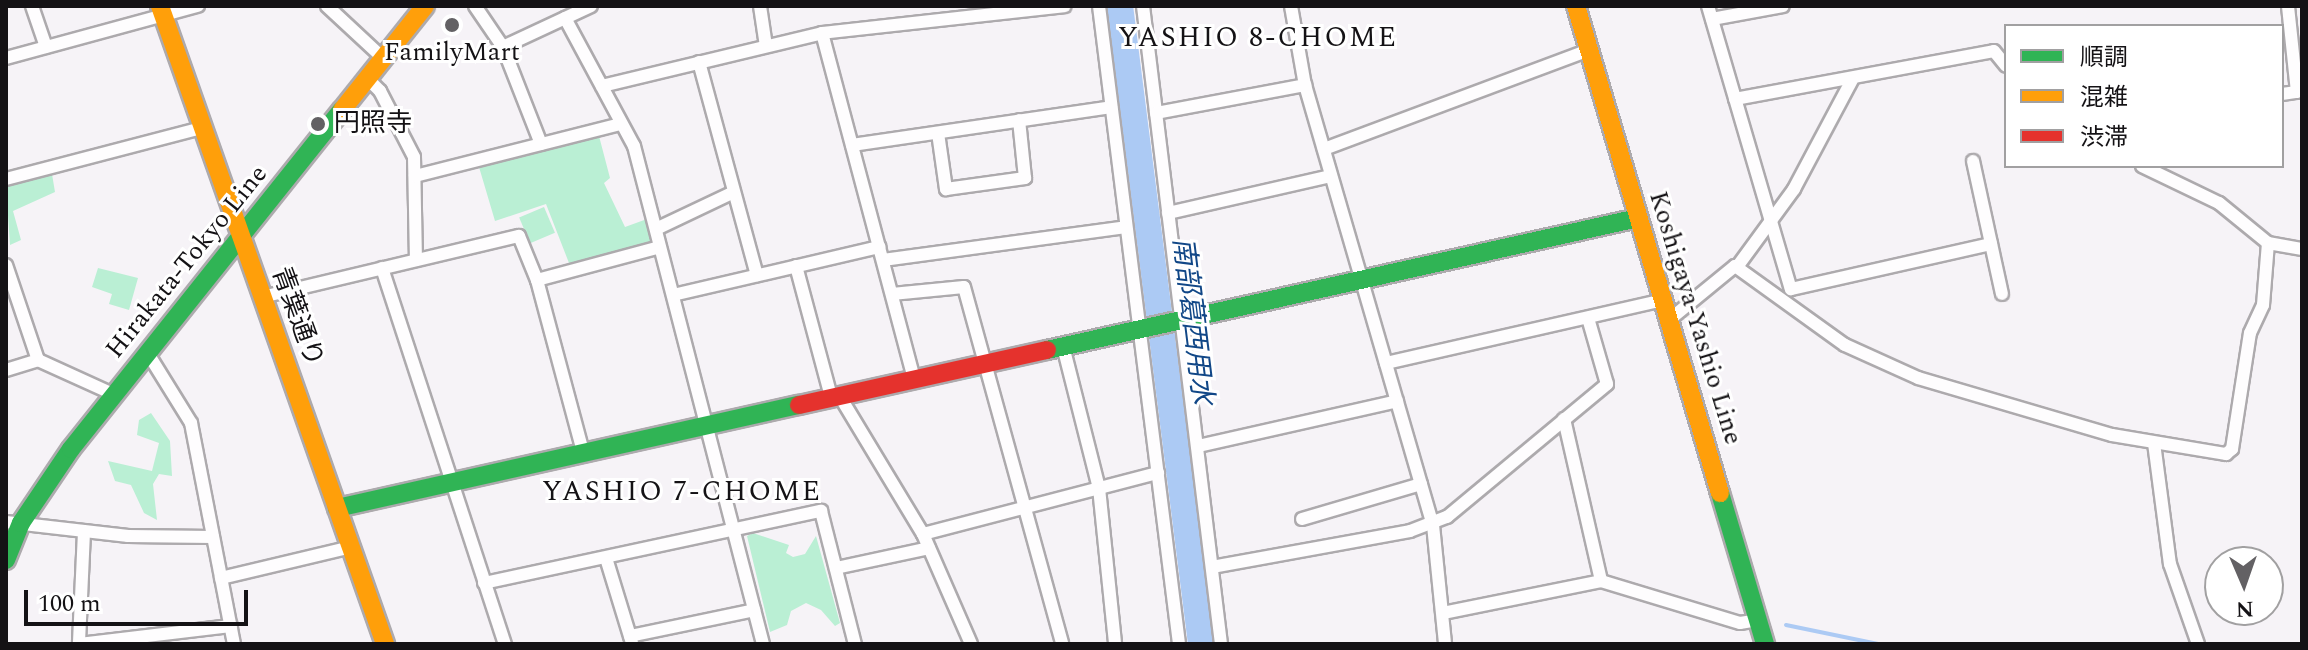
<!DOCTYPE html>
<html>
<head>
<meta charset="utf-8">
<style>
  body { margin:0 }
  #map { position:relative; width:2308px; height:650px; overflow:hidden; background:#f6f3f7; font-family:Spectral,"Noto Sans JP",serif }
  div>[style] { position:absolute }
  .green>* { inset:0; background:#baefd4; transform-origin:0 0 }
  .stream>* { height:4px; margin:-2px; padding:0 2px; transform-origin:2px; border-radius:2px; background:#accaf4 }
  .river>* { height:26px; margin:-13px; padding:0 13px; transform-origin:13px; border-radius:13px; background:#accaf4 }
  .roads { filter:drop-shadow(2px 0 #adaaad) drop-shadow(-2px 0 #adaaad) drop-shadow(0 2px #adaaad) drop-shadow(0 -2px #adaaad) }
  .street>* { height:12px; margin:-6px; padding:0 6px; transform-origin:6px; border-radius:6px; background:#fefdfe }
  .fast>* { height:18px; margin:-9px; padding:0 9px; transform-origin:9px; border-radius:9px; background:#30b455 }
  .slow>* { height:18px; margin:-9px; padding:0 9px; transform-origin:9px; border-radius:9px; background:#ff9f0a }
  .jam>* { height:18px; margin:-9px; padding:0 9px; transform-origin:9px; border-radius:9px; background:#e5322d }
  .dots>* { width:22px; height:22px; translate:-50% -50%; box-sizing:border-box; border:4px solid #fff; border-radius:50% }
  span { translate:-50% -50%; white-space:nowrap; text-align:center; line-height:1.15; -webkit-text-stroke:6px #fff; paint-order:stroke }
  .poi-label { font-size:26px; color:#141215 }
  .left { translate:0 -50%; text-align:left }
  .street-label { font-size:26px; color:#141215 }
  .neighbourhood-label { font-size:28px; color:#141215; letter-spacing:2px }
  .water-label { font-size:28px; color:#114787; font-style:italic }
  .frame { position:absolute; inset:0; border:8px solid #141215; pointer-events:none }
  .legend { position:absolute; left:2004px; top:24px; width:280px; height:144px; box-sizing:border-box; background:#fff; border:2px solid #a1a0a1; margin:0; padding:10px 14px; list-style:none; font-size:24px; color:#141215 }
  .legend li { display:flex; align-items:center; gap:16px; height:40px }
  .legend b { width:40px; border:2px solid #a1a0a1 }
  .north { position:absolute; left:2204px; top:546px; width:80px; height:80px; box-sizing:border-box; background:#fff; border:2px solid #a1a0a1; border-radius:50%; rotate:178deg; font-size:22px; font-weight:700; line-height:32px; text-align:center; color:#141215 }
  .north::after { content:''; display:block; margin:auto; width:28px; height:36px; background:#636164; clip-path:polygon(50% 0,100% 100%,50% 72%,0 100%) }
  .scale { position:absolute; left:24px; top:590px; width:224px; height:36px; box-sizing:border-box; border:4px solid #141215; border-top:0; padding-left:10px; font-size:24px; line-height:28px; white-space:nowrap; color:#141215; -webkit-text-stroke:6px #fff; paint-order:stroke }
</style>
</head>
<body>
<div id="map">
  <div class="green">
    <div style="clip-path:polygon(599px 136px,610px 178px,604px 183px,625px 227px,647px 219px,653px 243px,569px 263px,546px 204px,495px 221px,479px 167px)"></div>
    <div style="clip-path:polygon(52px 174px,55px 192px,13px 211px,21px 240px,10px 245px,6px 186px)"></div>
    <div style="left:544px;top:207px;width:28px;height:27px;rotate:67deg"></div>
    <div style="clip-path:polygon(98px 268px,138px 278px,129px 310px,109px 304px,112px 294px,92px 287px)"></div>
    <div style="clip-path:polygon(151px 413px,170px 441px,172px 476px,159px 474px,153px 484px,157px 520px,144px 513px,131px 485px,115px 481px,108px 461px,152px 471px,159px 443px,137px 435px,139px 420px)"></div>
    <div style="clip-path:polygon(753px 533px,789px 545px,786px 553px,793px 557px,805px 554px,816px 536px,840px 623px,835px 626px,821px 610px,806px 603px,791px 611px,787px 625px,770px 632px,747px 536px)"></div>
  </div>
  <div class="stream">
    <div style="left:1786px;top:625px;width:94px;rotate:11.7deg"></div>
  </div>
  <div class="river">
    <div style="left:1120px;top:6px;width:643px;rotate:82.76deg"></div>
  </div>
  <div class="roads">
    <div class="street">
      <div style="left:32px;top:6px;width:43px;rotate:71.1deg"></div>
      <div style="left:327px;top:6px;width:78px;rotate:42.9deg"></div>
      <div style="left:475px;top:6px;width:50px;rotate:55.7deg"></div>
      <div style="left:503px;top:47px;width:97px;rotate:-25deg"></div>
      <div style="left:760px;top:6px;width:40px;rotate:81.5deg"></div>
      <div style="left:1099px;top:6px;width:643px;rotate:82.85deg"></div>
      <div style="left:1143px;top:6px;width:643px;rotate:83.03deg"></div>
      <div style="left:1291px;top:6px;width:80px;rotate:80deg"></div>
      <div style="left:1305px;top:85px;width:458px;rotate:73.8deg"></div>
      <div style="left:1433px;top:525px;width:120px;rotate:84.2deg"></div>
      <div style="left:1708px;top:6px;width:295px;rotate:73.7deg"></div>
      <div style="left:1791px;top:289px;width:205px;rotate:-12.7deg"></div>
      <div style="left:565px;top:18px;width:145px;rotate:61.7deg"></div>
      <div style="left:634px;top:146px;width:514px;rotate:75.48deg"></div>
      <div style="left:1712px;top:19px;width:72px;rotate:-10.4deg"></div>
      <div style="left:822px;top:33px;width:358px;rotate:75.1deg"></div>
      <div style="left:503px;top:47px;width:104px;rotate:68.6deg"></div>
      <div style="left:6px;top:58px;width:199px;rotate:-15.2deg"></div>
      <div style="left:699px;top:62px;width:221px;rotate:74.8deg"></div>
      <div style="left:368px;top:79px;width:17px;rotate:45deg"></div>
      <div style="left:380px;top:91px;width:74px;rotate:62.7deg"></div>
      <div style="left:414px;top:157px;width:103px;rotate:88.9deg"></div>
      <div style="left:602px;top:86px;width:226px;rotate:-13.5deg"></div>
      <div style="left:822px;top:33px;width:244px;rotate:-6.3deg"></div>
      <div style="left:2282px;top:94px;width:15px;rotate:-8deg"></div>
      <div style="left:2297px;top:92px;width:86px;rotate:-96deg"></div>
      <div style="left:1735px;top:99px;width:263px;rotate:-10.5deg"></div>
      <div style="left:1994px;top:51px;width:19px;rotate:51deg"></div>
      <div style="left:1156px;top:113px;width:152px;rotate:-10.6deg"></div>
      <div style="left:938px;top:133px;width:57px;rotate:81.9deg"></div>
      <div style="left:946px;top:189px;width:80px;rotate:-7.9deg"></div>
      <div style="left:1025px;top:178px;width:58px;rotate:-95.9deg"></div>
      <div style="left:852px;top:145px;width:262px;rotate:-8.3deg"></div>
      <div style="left:1324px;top:149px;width:283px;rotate:-20.5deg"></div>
      <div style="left:1973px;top:161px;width:136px;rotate:77.7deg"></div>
      <div style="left:2142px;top:166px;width:85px;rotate:25.7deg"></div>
      <div style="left:2219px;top:203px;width:63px;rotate:39.2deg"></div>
      <div style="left:2268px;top:243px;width:35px;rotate:10deg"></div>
      <div style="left:415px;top:176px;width:212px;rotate:-14.2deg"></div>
      <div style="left:6px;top:179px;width:203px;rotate:-14.6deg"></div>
      <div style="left:1168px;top:213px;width:167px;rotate:-12.8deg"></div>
      <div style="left:656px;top:229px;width:86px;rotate:-25.4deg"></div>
      <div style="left:883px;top:260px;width:245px;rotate:-7.7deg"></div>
      <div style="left:6px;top:265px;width:100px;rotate:71.4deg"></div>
      <div style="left:796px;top:266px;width:136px;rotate:75deg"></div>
      <div style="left:1737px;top:267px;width:97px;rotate:-53.8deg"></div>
      <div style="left:1794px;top:189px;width:123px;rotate:-62deg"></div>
      <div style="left:382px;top:268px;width:396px;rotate:71.9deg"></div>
      <div style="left:537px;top:280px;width:127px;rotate:-15deg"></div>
      <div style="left:892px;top:294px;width:72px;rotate:-5.6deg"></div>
      <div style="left:964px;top:287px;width:370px;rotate:74.6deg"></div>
      <div style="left:673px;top:295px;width:212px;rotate:-13.1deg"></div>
      <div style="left:262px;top:297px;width:264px;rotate:-13.4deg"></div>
      <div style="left:519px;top:236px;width:48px;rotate:67.8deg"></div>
      <div style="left:537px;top:280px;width:178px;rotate:75deg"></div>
      <div style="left:1669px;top:320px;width:85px;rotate:-39.3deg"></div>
      <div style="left:1735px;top:266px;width:135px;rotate:35.7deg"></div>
      <div style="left:1845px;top:345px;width:80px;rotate:24.3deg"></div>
      <div style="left:1918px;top:378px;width:202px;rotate:16.4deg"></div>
      <div style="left:2112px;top:435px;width:116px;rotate:9.5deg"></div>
      <div style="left:2226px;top:454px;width:8px;rotate:-40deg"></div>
      <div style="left:2232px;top:449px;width:117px;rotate:-81.2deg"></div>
      <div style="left:2250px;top:333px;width:31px;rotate:-65deg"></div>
      <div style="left:2263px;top:305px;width:62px;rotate:-85.4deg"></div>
      <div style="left:1063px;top:346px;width:146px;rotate:75.8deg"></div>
      <div style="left:1099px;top:488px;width:157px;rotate:84.1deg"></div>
      <div style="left:147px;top:352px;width:84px;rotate:58.2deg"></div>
      <div style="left:191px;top:423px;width:225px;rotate:79deg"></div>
      <div style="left:1386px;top:363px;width:284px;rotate:-12.8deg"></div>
      <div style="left:6px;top:370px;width:34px;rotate:-17deg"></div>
      <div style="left:38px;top:360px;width:82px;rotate:24.4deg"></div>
      <div style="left:839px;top:395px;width:162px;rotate:58.9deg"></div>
      <div style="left:923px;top:534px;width:120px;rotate:66.4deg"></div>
      <div style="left:1564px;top:419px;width:166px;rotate:77.1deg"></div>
      <div style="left:2154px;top:443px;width:122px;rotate:82.5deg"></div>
      <div style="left:2170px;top:564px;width:85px;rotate:70.7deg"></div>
      <div style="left:1198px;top:446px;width:204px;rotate:-12.7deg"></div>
      <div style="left:1302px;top:519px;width:124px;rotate:-16.4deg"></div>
      <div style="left:6px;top:522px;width:123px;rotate:6.5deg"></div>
      <div style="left:128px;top:536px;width:85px;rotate:0.7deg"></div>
      <div style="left:923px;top:534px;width:243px;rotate:-14.6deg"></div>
      <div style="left:606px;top:558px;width:89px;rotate:73deg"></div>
      <div style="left:1212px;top:567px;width:201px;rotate:-10.3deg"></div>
      <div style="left:1410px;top:531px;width:40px;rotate:-21deg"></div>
      <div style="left:1447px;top:517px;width:208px;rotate:-39.7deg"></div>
      <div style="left:1607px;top:384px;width:69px;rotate:-106.1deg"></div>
      <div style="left:836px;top:568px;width:95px;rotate:-12.1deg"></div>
      <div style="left:221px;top:578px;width:134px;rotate:-13.4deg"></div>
      <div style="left:484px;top:583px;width:345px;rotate:-12.1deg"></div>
      <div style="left:821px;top:511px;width:137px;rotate:75.7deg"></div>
      <div style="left:1443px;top:613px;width:161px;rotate:-11.4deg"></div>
      <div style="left:1601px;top:581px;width:145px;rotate:16.8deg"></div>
      <div style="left:1740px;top:623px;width:18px;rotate:-9deg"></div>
      <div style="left:630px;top:636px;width:127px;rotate:-11.8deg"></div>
      <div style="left:79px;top:642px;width:110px;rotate:-87.4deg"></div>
      <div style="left:79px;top:644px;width:153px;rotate:-6.8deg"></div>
    </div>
    <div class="fast">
      <div style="left:1047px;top:350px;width:606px;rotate:-12.59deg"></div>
      <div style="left:1720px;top:493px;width:158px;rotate:73.4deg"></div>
      <div style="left:337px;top:508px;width:473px;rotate:-12.6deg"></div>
      <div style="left:6px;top:560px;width:40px;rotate:-68deg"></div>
      <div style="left:21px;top:523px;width:89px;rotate:-56deg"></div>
      <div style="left:71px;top:449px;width:434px;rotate:-51.4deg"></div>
    </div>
    <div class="slow">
      <div style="left:160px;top:6px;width:677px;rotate:70.57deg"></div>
      <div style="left:1576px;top:6px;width:508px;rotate:73.53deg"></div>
      <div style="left:342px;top:110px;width:133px;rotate:-51.4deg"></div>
    </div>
    <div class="jam">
      <div style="left:799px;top:405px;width:254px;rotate:-12.5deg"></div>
    </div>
  </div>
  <div class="dots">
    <div style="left:452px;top:25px;background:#636164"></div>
    <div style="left:318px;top:124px;background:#636164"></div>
  </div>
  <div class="poi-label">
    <span style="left:452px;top:53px">FamilyMart</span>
    <span class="left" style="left:334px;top:124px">円照寺</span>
  </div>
  <div class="street-label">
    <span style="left:187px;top:262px;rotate:-51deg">Hirakata-Tokyo Line</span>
    <span style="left:297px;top:317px;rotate:70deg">青葉通り</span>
    <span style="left:1695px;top:318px;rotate:73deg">Koshigaya-Yashio Line</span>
  </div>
  <div class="neighbourhood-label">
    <span style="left:1258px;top:38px">YASHIO 8-CHOME</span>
    <span style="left:682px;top:492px">YASHIO 7-CHOME</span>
  </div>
  <div class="water-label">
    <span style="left:1192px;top:321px;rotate:83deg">南部葛西用水</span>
  </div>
  <div class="frame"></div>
  <ul class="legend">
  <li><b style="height:10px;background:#30b455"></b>順調</li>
  <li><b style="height:10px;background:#ff9f0a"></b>混雑</li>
  <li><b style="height:10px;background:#e5322d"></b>渋滞</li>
  </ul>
  <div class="north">N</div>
  <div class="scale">100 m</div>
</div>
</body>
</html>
